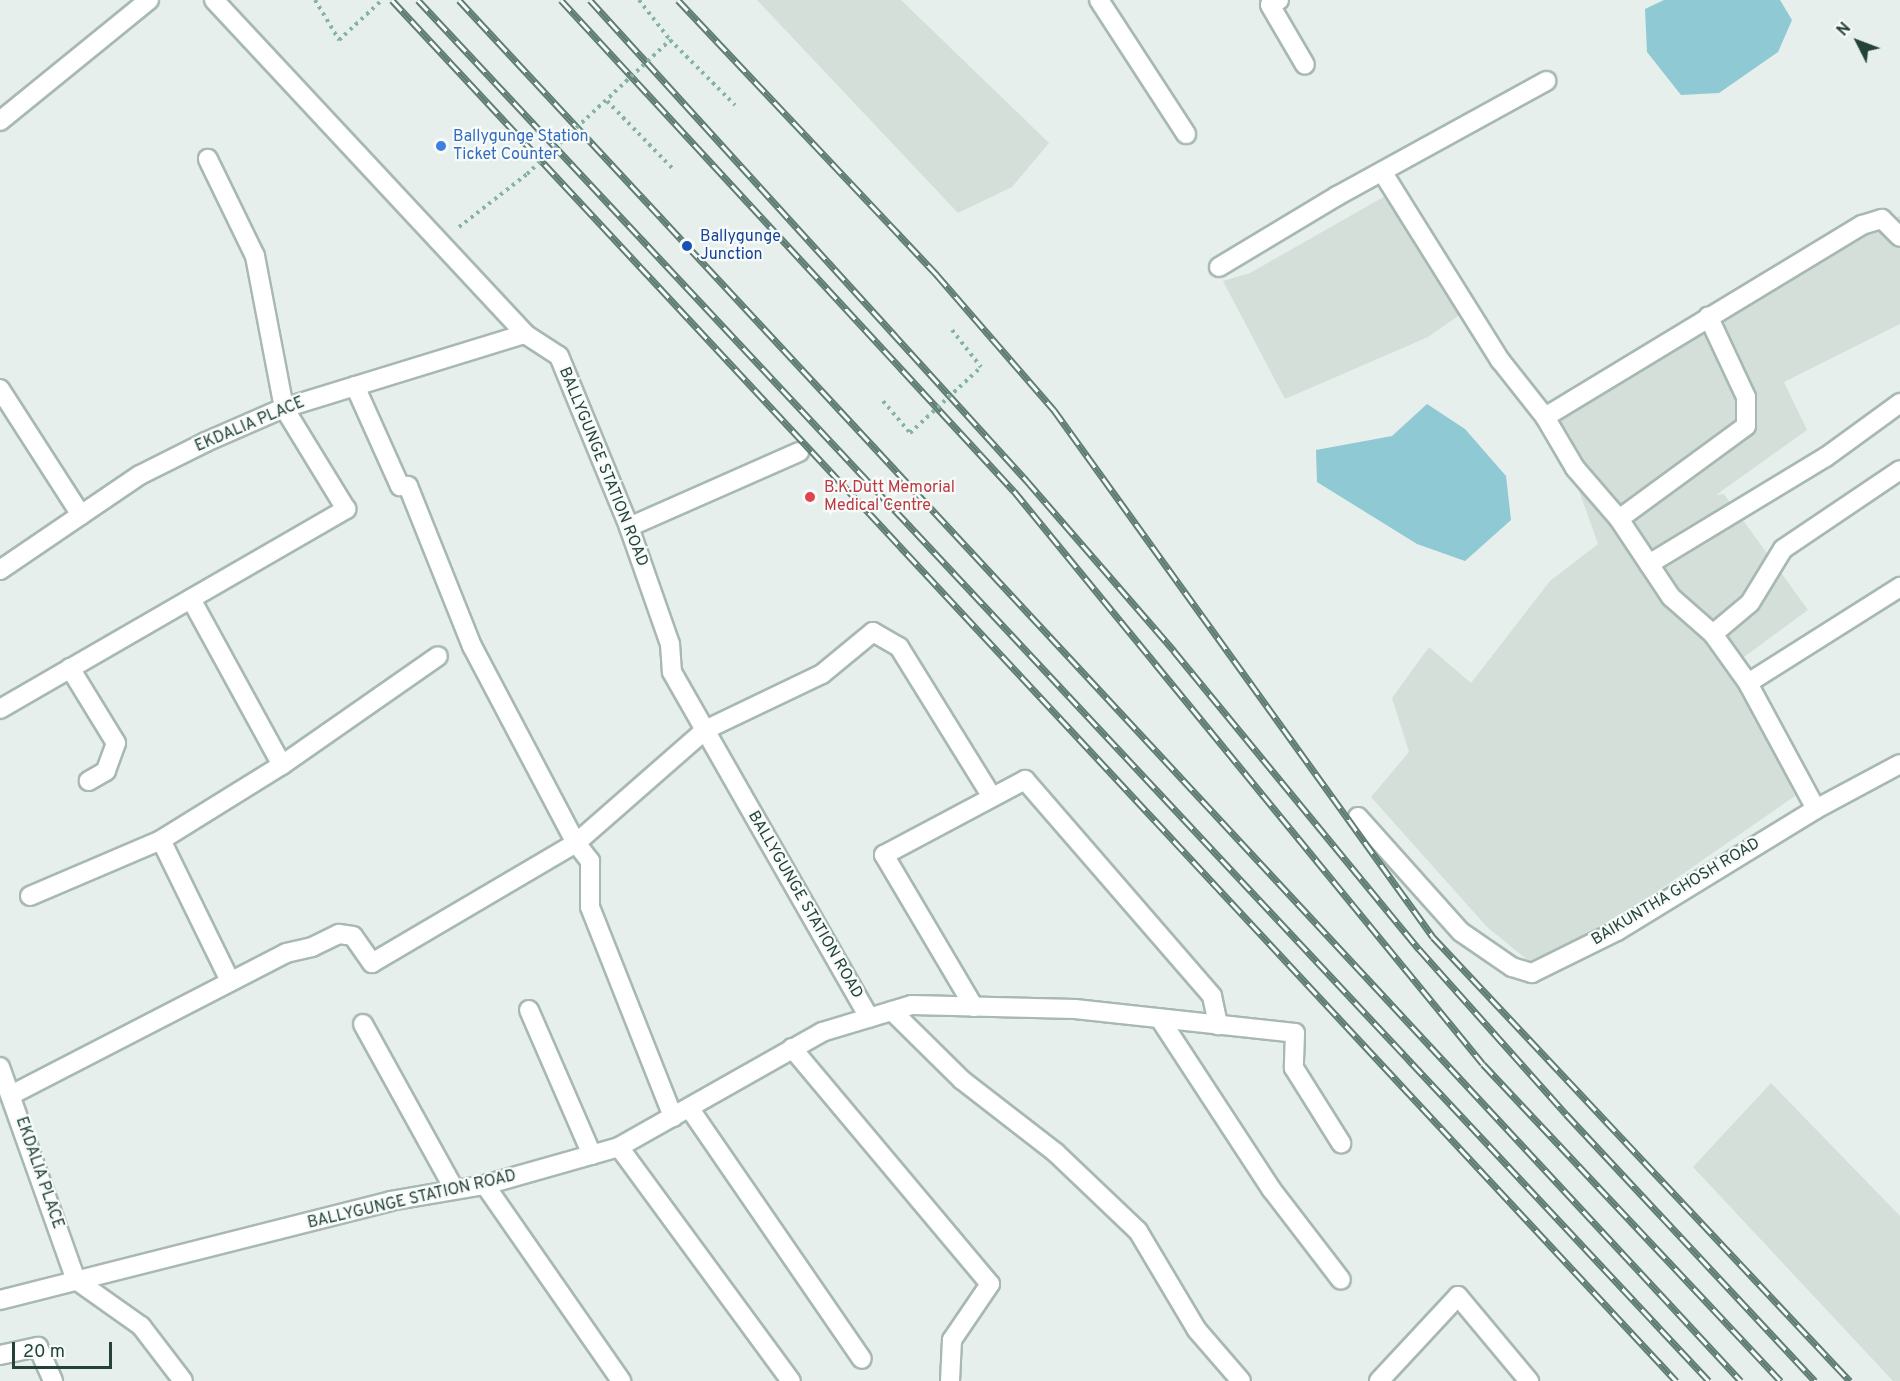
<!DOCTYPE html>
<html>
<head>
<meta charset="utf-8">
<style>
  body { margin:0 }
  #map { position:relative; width:1900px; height:1381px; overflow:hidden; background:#e6efeb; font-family:Overpass,sans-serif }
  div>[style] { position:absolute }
  .built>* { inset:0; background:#d4dfda }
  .water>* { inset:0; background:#8ec9d4 }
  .path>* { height:4px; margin-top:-2px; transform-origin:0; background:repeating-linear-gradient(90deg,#86b3a5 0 3px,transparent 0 7.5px) }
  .roads { filter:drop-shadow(2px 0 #a8b8b2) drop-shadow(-2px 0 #a8b8b2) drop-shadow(0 2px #a8b8b2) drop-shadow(0 -2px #a8b8b2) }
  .street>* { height:18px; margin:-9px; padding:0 9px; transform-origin:9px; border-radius:9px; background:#fff }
  .rail>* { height:7px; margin-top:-3.5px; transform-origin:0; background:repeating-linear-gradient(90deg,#f7fbf9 0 14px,#5f7d75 0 28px); box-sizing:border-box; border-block:2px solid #5f7d75 }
  .path-bridge>* { height:4px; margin-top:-2px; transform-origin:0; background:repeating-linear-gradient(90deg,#86b3a5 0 3px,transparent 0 7.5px) }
  .dots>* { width:16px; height:16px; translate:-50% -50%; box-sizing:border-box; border:3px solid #f7fbf9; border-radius:50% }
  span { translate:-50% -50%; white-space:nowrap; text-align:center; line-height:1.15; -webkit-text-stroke:4.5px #f7fbf9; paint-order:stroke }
  .shop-label { font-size:16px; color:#366cbe }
  .left { translate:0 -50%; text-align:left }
  .transit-label { font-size:16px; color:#164399 }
  .street-label { font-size:16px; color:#24423a }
  .health-label { font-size:16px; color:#be3a42 }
  .north { position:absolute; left:1828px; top:12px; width:60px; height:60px; -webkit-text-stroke:4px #f7fbf9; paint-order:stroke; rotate:312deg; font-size:16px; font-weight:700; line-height:24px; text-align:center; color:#24423a }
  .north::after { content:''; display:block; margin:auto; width:21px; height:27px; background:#24423a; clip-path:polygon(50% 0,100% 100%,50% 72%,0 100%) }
  .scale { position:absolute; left:12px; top:1342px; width:100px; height:27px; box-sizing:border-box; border:3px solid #24423a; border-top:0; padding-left:8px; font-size:18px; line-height:21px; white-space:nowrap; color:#24423a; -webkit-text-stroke:4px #f7fbf9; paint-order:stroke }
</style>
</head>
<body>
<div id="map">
  <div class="built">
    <div style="clip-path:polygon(757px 0,901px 0,1049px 143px,1012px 187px,958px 213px)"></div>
    <div style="clip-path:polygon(1394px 191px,1468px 309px,1428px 337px,1285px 399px,1223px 281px,1250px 273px)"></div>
    <div style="clip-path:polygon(1900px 216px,1900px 324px,1784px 382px,1807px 430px,1716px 495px,1724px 494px,1808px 610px,1733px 665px,1795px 796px,1632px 909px,1547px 976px,1487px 927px,1371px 797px,1409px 752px,1392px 698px,1429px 647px,1471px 683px,1550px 581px,1598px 544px,1553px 418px)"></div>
    <div style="clip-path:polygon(1771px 1083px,1900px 1216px,1900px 1381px,1893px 1381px,1693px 1167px)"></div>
  </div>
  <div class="water">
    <div style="clip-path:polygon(1664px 0,1780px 0,1792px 20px,1778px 52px,1719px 93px,1681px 95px,1647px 52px,1645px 9px)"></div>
    <div style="clip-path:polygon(1427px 404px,1465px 429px,1506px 476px,1511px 520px,1465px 561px,1417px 544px,1317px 482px,1316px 450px,1392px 436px)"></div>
  </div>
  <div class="path">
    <div style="left:315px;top:0;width:47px;rotate:59deg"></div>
    <div style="left:339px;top:40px;width:59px;rotate:-42.9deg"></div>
    <div style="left:639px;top:0;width:51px;rotate:52.2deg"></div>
    <div style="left:670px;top:40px;width:92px;rotate:45deg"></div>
    <div style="left:607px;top:101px;width:95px;rotate:45.9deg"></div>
    <div style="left:459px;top:227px;width:86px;rotate:-37.9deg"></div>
    <div style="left:952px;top:330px;width:47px;rotate:51.9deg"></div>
    <div style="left:883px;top:401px;width:42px;rotate:49.8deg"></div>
  </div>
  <div class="roads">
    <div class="street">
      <div style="left:214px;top:0;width:456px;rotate:47deg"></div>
      <div style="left:525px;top:334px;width:40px;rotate:32.9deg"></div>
      <div style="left:559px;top:356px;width:185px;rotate:67.7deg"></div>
      <div style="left:629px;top:527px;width:124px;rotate:70.7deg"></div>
      <div style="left:670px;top:644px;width:28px;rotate:86deg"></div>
      <div style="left:672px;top:672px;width:398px;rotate:60.3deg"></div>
      <div style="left:1099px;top:0;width:160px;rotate:57deg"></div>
      <div style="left:1279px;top:0;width:10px;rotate:151deg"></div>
      <div style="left:1270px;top:5px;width:69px;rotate:59.7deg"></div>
      <div style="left:0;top:121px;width:192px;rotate:-39.1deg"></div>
      <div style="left:1383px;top:173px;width:221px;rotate:58deg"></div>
      <div style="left:1500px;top:360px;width:73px;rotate:51.7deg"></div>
      <div style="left:1545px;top:417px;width:371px;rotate:-31.2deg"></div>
      <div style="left:1862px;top:225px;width:21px;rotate:-17deg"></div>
      <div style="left:1882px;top:219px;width:25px;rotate:45deg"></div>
      <div style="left:1219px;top:267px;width:138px;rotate:-31deg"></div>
      <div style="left:1337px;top:196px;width:239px;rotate:-28.8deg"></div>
      <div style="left:355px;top:386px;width:110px;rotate:65.8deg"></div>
      <div style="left:400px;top:486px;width:8px"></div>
      <div style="left:408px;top:486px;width:172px;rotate:68.2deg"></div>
      <div style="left:472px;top:646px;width:223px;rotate:62.2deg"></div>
      <div style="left:576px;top:843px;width:23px;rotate:52deg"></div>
      <div style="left:590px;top:861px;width:46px;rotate:90deg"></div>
      <div style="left:590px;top:907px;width:226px;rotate:68.4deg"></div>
      <div style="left:0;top:389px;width:150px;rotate:57.3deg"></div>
      <div style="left:1545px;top:417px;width:59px;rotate:59.5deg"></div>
      <div style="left:1575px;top:468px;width:67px;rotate:49.2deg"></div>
      <div style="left:1619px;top:519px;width:94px;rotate:56.3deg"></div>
      <div style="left:1671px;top:597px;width:56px;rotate:41.4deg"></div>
      <div style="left:1619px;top:519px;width:157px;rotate:-36.2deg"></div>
      <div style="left:1746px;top:426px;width:29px;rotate:-90deg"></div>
      <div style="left:1746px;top:397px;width:89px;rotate:-115.1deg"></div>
      <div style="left:629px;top:527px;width:186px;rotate:-23.8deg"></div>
      <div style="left:1649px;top:564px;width:207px;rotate:-31.2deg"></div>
      <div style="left:1826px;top:457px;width:92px;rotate:-36.1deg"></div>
      <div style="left:0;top:570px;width:169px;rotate:-34.2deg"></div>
      <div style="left:140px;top:475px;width:74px;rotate:-26.6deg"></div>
      <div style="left:206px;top:442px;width:85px;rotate:-23.6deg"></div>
      <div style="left:284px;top:408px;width:252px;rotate:-17.1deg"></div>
      <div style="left:191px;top:599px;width:189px;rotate:61.3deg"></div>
      <div style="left:70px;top:668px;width:88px;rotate:58.5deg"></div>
      <div style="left:116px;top:743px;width:30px;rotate:110deg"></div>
      <div style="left:106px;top:771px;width:20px;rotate:150deg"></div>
      <div style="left:1748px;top:683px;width:180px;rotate:-32.3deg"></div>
      <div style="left:0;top:709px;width:400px;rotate:-30deg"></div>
      <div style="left:346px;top:509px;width:119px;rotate:-121.5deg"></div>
      <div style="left:284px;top:408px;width:155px;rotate:-100.8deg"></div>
      <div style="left:255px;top:256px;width:108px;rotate:-115.9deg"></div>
      <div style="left:1816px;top:809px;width:143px;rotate:-118.4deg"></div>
      <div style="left:1748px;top:683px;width:60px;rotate:-125.5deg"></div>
      <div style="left:1713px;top:634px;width:48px;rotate:-40deg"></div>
      <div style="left:1750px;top:603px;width:63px;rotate:-58.6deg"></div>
      <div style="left:1783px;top:549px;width:141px;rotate:-34deg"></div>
      <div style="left:1358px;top:817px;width:154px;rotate:48.2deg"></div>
      <div style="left:1461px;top:932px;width:62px;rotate:34.5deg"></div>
      <div style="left:1512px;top:967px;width:21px;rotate:17deg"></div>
      <div style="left:1532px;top:973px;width:95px;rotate:-26.3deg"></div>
      <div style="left:1617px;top:931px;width:233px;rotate:-31.5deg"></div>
      <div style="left:1816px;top:809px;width:95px;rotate:-28.2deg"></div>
      <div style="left:161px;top:840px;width:157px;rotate:63.9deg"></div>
      <div style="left:30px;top:896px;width:142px;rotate:-23.1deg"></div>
      <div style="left:161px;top:840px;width:142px;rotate:-31.8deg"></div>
      <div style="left:282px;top:765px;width:190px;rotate:-34.9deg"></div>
      <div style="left:974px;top:1007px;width:177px;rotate:-120.6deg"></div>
      <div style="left:884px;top:855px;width:160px;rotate:-28deg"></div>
      <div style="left:1025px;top:780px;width:286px;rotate:49.1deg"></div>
      <div style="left:1212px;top:996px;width:30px;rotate:78deg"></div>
      <div style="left:529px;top:1010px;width:158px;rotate:66.5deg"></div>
      <div style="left:892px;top:1011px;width:98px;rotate:44.6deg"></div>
      <div style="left:962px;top:1080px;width:119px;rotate:37.8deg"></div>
      <div style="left:1056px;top:1153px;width:113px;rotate:43.6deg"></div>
      <div style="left:1138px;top:1231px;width:115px;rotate:59.2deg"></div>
      <div style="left:1197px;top:1330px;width:67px;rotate:49.2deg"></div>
      <div style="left:1160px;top:1019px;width:204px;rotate:56.8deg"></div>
      <div style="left:1272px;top:1190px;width:113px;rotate:52.5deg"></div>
      <div style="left:363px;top:1024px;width:188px;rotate:61.1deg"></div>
      <div style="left:792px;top:1048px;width:308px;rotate:50deg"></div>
      <div style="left:990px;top:1284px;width:68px;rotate:124.2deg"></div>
      <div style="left:952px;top:1340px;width:41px;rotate:92.8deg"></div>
      <div style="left:0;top:1067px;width:226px;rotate:70.4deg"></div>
      <div style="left:76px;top:1280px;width:80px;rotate:35.3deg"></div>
      <div style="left:141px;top:1326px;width:69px;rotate:52.6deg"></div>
      <div style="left:13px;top:1094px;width:307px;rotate:-27.3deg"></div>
      <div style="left:286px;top:953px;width:27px;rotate:-13deg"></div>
      <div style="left:312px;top:947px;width:30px;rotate:-26deg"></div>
      <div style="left:339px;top:934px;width:14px;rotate:8deg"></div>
      <div style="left:353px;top:936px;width:33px;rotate:55deg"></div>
      <div style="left:372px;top:963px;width:237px;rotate:-30.5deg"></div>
      <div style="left:576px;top:843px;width:171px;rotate:-41.2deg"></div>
      <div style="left:705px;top:730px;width:130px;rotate:-25.6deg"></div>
      <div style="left:822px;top:674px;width:66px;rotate:-39.5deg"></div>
      <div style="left:873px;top:632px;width:30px;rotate:30deg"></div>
      <div style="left:899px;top:647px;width:176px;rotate:58.2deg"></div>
      <div style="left:690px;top:1109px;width:303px;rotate:55.5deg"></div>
      <div style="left:619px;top:1147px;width:290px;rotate:53.7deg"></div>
      <div style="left:485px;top:1185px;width:239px;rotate:55.2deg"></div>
      <div style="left:0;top:1300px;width:402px;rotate:-14.2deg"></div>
      <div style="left:390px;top:1201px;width:96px;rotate:-9.6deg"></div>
      <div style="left:485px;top:1185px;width:139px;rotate:-15.8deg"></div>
      <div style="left:619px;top:1147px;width:233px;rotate:-29.5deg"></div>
      <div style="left:822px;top:1032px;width:94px;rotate:-16.7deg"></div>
      <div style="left:912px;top:1005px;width:163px;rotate:1.4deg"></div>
      <div style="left:1075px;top:1009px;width:221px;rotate:6.2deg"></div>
      <div style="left:1295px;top:1033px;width:35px;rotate:92deg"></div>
      <div style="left:1294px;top:1068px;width:89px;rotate:57.9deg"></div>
      <div style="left:0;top:1355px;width:39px;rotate:-12deg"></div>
      <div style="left:38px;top:1347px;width:37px;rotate:66deg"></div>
      <div style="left:1379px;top:1381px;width:116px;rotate:-47.1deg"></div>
      <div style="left:1458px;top:1296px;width:111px;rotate:50.1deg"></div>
    </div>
  </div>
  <div class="rail">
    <div style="left:392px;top:0;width:1886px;rotate:47.08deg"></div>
    <div style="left:418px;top:0;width:1890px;rotate:46.93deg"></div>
    <div style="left:459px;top:0;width:1884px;rotate:47.13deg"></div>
    <div style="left:561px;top:0;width:668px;rotate:47.31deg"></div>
    <div style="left:1014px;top:491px;width:740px;rotate:50.7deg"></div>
    <div style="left:1483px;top:1064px;width:435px;rotate:46.8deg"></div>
    <div style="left:590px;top:0;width:650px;rotate:47.74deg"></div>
    <div style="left:1027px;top:481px;width:225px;rotate:49.1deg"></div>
    <div style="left:1174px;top:651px;width:386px;rotate:50.6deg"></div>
    <div style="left:1419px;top:949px;width:221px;rotate:48.3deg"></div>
    <div style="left:1566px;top:1114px;width:365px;rotate:47deg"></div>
    <div style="left:678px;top:0;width:378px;rotate:46.7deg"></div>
    <div style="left:937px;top:275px;width:179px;rotate:49.1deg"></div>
    <div style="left:1054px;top:410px;width:649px;rotate:54.28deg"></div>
    <div style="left:1433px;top:937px;width:609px;rotate:46.8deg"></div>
  </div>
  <div class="path-bridge">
    <div style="left:527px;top:174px;width:196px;rotate:-43.1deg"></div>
    <div style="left:910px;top:433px;width:97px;rotate:-42.9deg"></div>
  </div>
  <div class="dots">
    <div style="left:441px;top:146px;background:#3f7fe0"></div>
    <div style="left:687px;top:246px;background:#1a4fb4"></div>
    <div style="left:810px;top:497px;background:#e0444e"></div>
  </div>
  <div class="shop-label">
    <span class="left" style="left:453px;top:146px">Ballygunge Station<br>Ticket Counter</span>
  </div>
  <div class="transit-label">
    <span class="left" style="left:700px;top:246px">Ballygunge<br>Junction</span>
  </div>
  <div class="street-label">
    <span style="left:250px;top:425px;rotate:-23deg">EKDALIA PLACE</span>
    <span style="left:603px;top:467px;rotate:68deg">BALLYGUNGE STATION ROAD</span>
    <span style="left:1676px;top:892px;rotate:-31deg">BAIKUNTHA GHOSH ROAD</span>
    <span style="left:805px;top:905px;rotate:60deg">BALLYGUNGE STATION ROAD</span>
    <span style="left:39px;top:1173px;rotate:71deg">EKDALIA PLACE</span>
    <span style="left:412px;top:1200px;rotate:-13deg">BALLYGUNGE STATION ROAD</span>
  </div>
  <div class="health-label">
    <span class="left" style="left:824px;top:497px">B.K.Dutt Memorial<br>Medical Centre</span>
  </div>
  <div class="north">N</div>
  <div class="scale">20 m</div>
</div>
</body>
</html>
